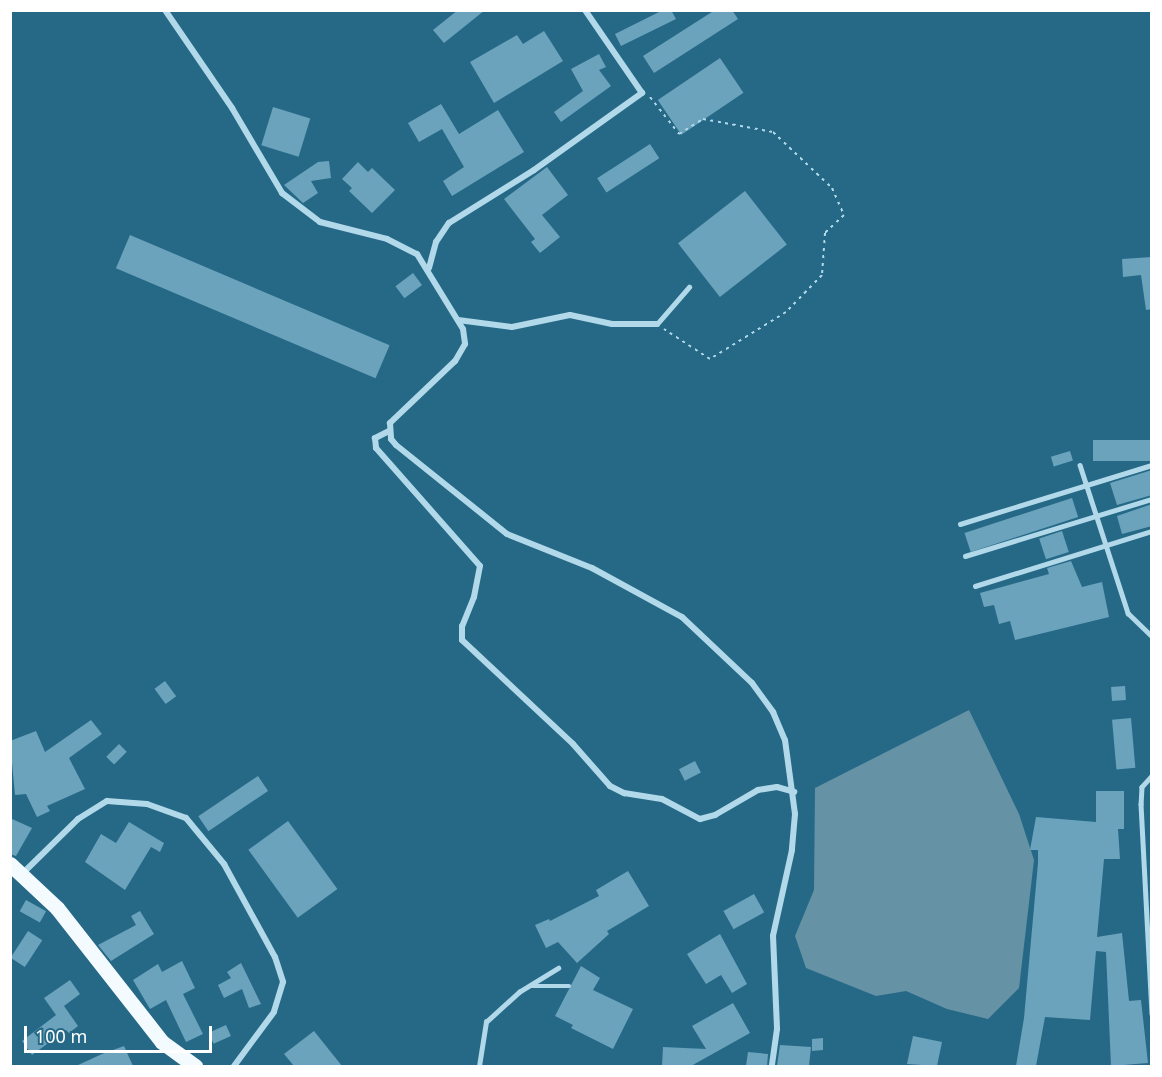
<!DOCTYPE html>
<html>
<head>
<meta charset="utf-8">
<style>
  body { margin:0 }
  #map { position:relative; width:1162px; height:1077px; overflow:hidden; background:#266987; font-family:"Noto Sans",sans-serif }
  div>[style] { position:absolute }
  .water>* { inset:0; background:#6692a6 }
  .building>* { inset:0; background:#6ba3bc; transform-origin:0 0 }
  .path>* { height:2px; margin-top:-1px; transform-origin:0; background:repeating-linear-gradient(90deg,#b2d9e9 0 3px,transparent 0 7.5px) }
  .lane>* { height:4.5px; margin:-2.25px; padding:0 2.25px; transform-origin:2.25px; border-radius:2.25px; background:#b2d9e9 }
  .street>* { height:6px; margin:-3px; padding:0 3px; transform-origin:3px; border-radius:3px; background:#b2d9e9 }
  .primary>* { height:15px; margin:-7.5px; padding:0 7.5px; transform-origin:7.5px; border-radius:7.5px; background:#f4fbfe }
  span { translate:-50% -50%; white-space:nowrap; text-align:center; line-height:1.15; -webkit-text-stroke:6px #266987; paint-order:stroke }
  .frame { position:absolute; inset:0; border:12px solid #fff; pointer-events:none }
  .scale { position:absolute; left:24px; top:1026px; width:188px; height:27px; box-sizing:border-box; border:3px solid #fff; border-top:0; padding-left:8px; font-size:18px; line-height:21px; white-space:nowrap; color:#fff; -webkit-text-stroke:4px #266987; paint-order:stroke }
</style>
</head>
<body>
<div id="map">
  <div class="water">
    <div style="clip-path:polygon(969px 710px,1019px 814px,1034px 860px,1019px 988px,988px 1019px,947px 1009px,906px 991px,876px 996px,806px 968px,795px 936px,814px 890px,815px 788px)"></div>
  </div>
  <div class="building">
    <div style="clip-path:polygon(458px 10px,485px 10px,444px 43px,433px 30px)"></div>
    <div style="clip-path:polygon(663px 10px,671px 10px,676px 19px,621px 46px,615px 34px)"></div>
    <div style="clip-path:polygon(715px 10px,732px 10px,738px 19px,654px 73px,643px 56px)"></div>
    <div style="clip-path:polygon(544px 31px,563px 61px,494px 103px,470px 62px,517px 35px,523px 44px)"></div>
    <div style="clip-path:polygon(599px 54px,606px 67px,599px 70px,611px 86px,561px 122px,554px 112px,583px 91px,571px 69px)"></div>
    <div style="left:720px;top:58px;width:42px;height:75px;rotate:56deg"></div>
    <div style="clip-path:polygon(441px 104px,459px 134px,498px 110px,524px 152px,452px 196px,443px 181px,464px 167px,442px 129px,419px 142px,408px 123px)"></div>
    <div style="left:273px;top:107px;width:39px;height:40px;rotate:17deg"></div>
    <div style="left:650px;top:144px;width:17px;height:63px;rotate:57deg"></div>
    <div style="clip-path:polygon(329px 161px,331px 178px,311px 181px,318px 193px,303px 203px,284px 185px,318px 162px)"></div>
    <div style="clip-path:polygon(358px 162px,368px 172px,372px 168px,395px 190px,372px 213px,349px 191px,352px 188px,342px 179px)"></div>
    <div style="clip-path:polygon(547px 167px,568px 195px,542px 215px,560px 237px,540px 253px,531px 242px,535px 239px,504px 199px)"></div>
    <div style="left:745px;top:191px;width:68px;height:85px;rotate:52deg"></div>
    <div style="left:130px;top:235px;width:282px;height:36px;rotate:23deg"></div>
    <div style="clip-path:polygon(1152px 257px,1152px 309px,1146px 310px,1141px 275px,1123px 277px,1122px 259px)"></div>
    <div style="left:413px;top:273px;width:15px;height:22px;rotate:53deg"></div>
    <div style="left:1152px;top:440px;width:21px;height:59px;rotate:90deg"></div>
    <div style="left:1070px;top:451px;width:10px;height:20px;rotate:73deg"></div>
    <div style="clip-path:polygon(1152px 470px,1152px 495px,1117px 505px,1110px 483px)"></div>
    <div style="left:1072px;top:498px;width:20px;height:113px;rotate:72deg"></div>
    <div style="clip-path:polygon(1152px 504px,1152px 526px,1122px 534px,1117px 516px)"></div>
    <div style="left:1062px;top:531px;width:22px;height:24px;rotate:72deg"></div>
    <div style="clip-path:polygon(1071px 561px,1082px 587px,1102px 582px,1109px 617px,1015px 640px,1010px 621px,999px 624px,994px 605px,984px 607px,980px 593px,1049px 574px,1047px 568px)"></div>
    <div style="left:165px;top:681px;width:19px;height:13px;rotate:54deg"></div>
    <div style="left:1125px;top:686px;width:14px;height:14px;rotate:86deg"></div>
    <div style="left:1131px;top:718px;width:50px;height:19px;rotate:85deg"></div>
    <div style="clip-path:polygon(91px 720px,102px 734px,69px 758px,85px 789px,47px 806px,50px 811px,37px 817px,26px 794px,15px 795px,10px 741px,36px 731px,45px 752px)"></div>
    <div style="left:119px;top:744px;width:11px;height:18px;rotate:45deg"></div>
    <div style="left:695px;top:761px;width:13px;height:18px;rotate:63deg"></div>
    <div style="left:258px;top:776px;width:18px;height:72px;rotate:56deg"></div>
    <div style="clip-path:polygon(1096px 791px,1124px 791px,1124px 829px,1118px 829px,1120px 859px,1104px 859px,1097px 937px,1122px 933px,1129px 1001px,1141px 1000px,1148px 1063px,1111px 1066px,1106px 952px,1096px 951px,1090px 1020px,1045px 1017px,1036px 1066px,1016px 1066px,1024px 1018px,1038px 863px,1038px 850px,1030px 850px,1036px 817px,1096px 822px)"></div>
    <div style="clip-path:polygon(10px 818px,32px 828px,16px 856px,10px 854px)"></div>
    <div style="left:288px;top:821px;width:84px;height:49px;rotate:54deg"></div>
    <div style="clip-path:polygon(129px 822px,164px 843px,160px 852px,151px 847px,125px 890px,85px 862px,101px 834px,116px 843px)"></div>
    <div style="clip-path:polygon(628px 871px,649px 906px,607px 931px,609px 934px,577px 963px,558px 942px,546px 948px,535px 925px,549px 919px,550px 921px,599px 896px,596px 890px)"></div>
    <div style="left:754px;top:894px;width:21px;height:35px;rotate:61deg"></div>
    <div style="left:26px;top:900px;width:23px;height:13px;rotate:29deg"></div>
    <div style="clip-path:polygon(140px 911px,154px 934px,111px 961px,98px 945px,136px 925px,131px 916px)"></div>
    <div style="left:28px;top:931px;width:17px;height:32px;rotate:33deg"></div>
    <div style="clip-path:polygon(720px 934px,747px 984px,732px 993px,721px 975px,706px 984px,687px 954px)"></div>
    <div style="clip-path:polygon(182px 961px,195px 988px,183px 994px,203px 1034px,186px 1042px,166px 1000px,150px 1009px,133px 980px,158px 964px,162px 972px)"></div>
    <div style="clip-path:polygon(241px 963px,261px 1004px,249px 1008px,242px 989px,224px 998px,218px 985px,231px 978px,227px 972px)"></div>
    <div style="clip-path:polygon(581px 966px,600px 978px,593px 990px,633px 1009px,613px 1049px,571px 1028px,573px 1025px,555px 1016px)"></div>
    <div style="clip-path:polygon(70px 980px,80px 994px,64px 1006px,78px 1026px,69px 1033px,66px 1030px,32px 1055px,22px 1041px,56px 1015px,44px 998px)"></div>
    <div style="clip-path:polygon(733px 1003px,750px 1033px,691px 1066px,662px 1066px,663px 1047px,706px 1049px,692px 1026px)"></div>
    <div style="left:226px;top:1025px;width:12px;height:19px;rotate:66deg"></div>
    <div style="clip-path:polygon(314px 1031px,342px 1066px,294px 1066px,284px 1054px)"></div>
    <div style="clip-path:polygon(913px 1036px,942px 1042px,937px 1066px,907px 1064px)"></div>
    <div style="clip-path:polygon(823px 1038px,823px 1050px,812px 1051px,812px 1039px)"></div>
    <div style="clip-path:polygon(780px 1045px,811px 1047px,809px 1066px,777px 1066px)"></div>
    <div style="clip-path:polygon(124px 1046px,133px 1066px,76px 1066px,102px 1054px)"></div>
    <div style="clip-path:polygon(748px 1052px,768px 1054px,767px 1066px,746px 1066px)"></div>
  </div>
  <div class="path">
    <div style="left:650px;top:97px;width:47px;rotate:51.9deg"></div>
    <div style="left:679px;top:134px;width:28px;rotate:-32deg"></div>
    <div style="left:703px;top:119px;width:71px;rotate:10.5deg"></div>
    <div style="left:773px;top:132px;width:81px;rotate:43.5deg"></div>
    <div style="left:832px;top:188px;width:30px;rotate:66deg"></div>
    <div style="left:844px;top:215px;width:26px;rotate:137deg"></div>
    <div style="left:825px;top:233px;width:42px;rotate:94.1deg"></div>
    <div style="left:822px;top:275px;width:52px;rotate:134.2deg"></div>
    <div style="left:786px;top:312px;width:89px;rotate:148.3deg"></div>
    <div style="left:710px;top:359px;width:55px;rotate:-146.9deg"></div>
  </div>
  <div class="lane">
    <div style="left:657px;top:324px;width:49px;rotate:-49.1deg"></div>
    <div style="left:1080px;top:465px;width:156px;rotate:72deg"></div>
    <div style="left:1128px;top:613px;width:33px;rotate:44deg"></div>
    <div style="left:960px;top:524px;width:201px;rotate:-17.1deg"></div>
    <div style="left:965px;top:556px;width:195px;rotate:-17deg"></div>
    <div style="left:975px;top:586px;width:185px;rotate:-17.3deg"></div>
    <div style="left:1152px;top:776px;width:15px;rotate:132deg"></div>
    <div style="left:1142px;top:787px;width:17px;rotate:93deg"></div>
    <div style="left:1141px;top:804px;width:210px;rotate:87deg"></div>
    <div style="left:531px;top:986px;width:38px"></div>
    <div style="left:479px;top:1066px;width:45px;rotate:-81deg"></div>
    <div style="left:486px;top:1022px;width:45px;rotate:-42.3deg"></div>
    <div style="left:519px;top:992px;width:46px;rotate:-31.6deg"></div>
  </div>
  <div class="street">
    <div style="left:165px;top:10px;width:119px;rotate:55.6deg"></div>
    <div style="left:232px;top:108px;width:99px;rotate:59.5deg"></div>
    <div style="left:282px;top:193px;width:48px;rotate:37.3deg"></div>
    <div style="left:320px;top:222px;width:69px;rotate:14.2deg"></div>
    <div style="left:387px;top:239px;width:34px;rotate:27deg"></div>
    <div style="left:417px;top:254px;width:88px;rotate:58.5deg"></div>
    <div style="left:463px;top:329px;width:15px;rotate:82deg"></div>
    <div style="left:465px;top:344px;width:20px;rotate:120deg"></div>
    <div style="left:455px;top:361px;width:90px;rotate:136.4deg"></div>
    <div style="left:390px;top:423px;width:16px;rotate:86deg"></div>
    <div style="left:391px;top:439px;width:8px;rotate:50deg"></div>
    <div style="left:396px;top:445px;width:142px;rotate:38.7deg"></div>
    <div style="left:507px;top:534px;width:92px;rotate:21.8deg"></div>
    <div style="left:592px;top:568px;width:102px;rotate:28.6deg"></div>
    <div style="left:682px;top:617px;width:96px;rotate:43.3deg"></div>
    <div style="left:752px;top:683px;width:36px;rotate:54deg"></div>
    <div style="left:773px;top:712px;width:30px;rotate:67deg"></div>
    <div style="left:785px;top:740px;width:75px;rotate:82.3deg"></div>
    <div style="left:795px;top:814px;width:36px;rotate:95deg"></div>
    <div style="left:792px;top:850px;width:88px;rotate:102.5deg"></div>
    <div style="left:773px;top:936px;width:93px;rotate:87.5deg"></div>
    <div style="left:777px;top:1029px;width:37px;rotate:98deg"></div>
    <div style="left:429px;top:268px;width:27px;rotate:-75deg"></div>
    <div style="left:436px;top:242px;width:23px;rotate:-56deg"></div>
    <div style="left:449px;top:223px;width:100px;rotate:-31.9deg"></div>
    <div style="left:534px;top:170px;width:133px;rotate:-35.5deg"></div>
    <div style="left:642px;top:93px;width:101px;rotate:-124.5deg"></div>
    <div style="left:458px;top:320px;width:54px;rotate:7.4deg"></div>
    <div style="left:512px;top:327px;width:59px;rotate:-11.7deg"></div>
    <div style="left:570px;top:315px;width:43px;rotate:12.1deg"></div>
    <div style="left:612px;top:324px;width:45px"></div>
    <div style="left:389px;top:431px;width:16px;rotate:153deg"></div>
    <div style="left:375px;top:438px;width:10px;rotate:84deg"></div>
    <div style="left:376px;top:448px;width:157px;rotate:48.6deg"></div>
    <div style="left:480px;top:566px;width:32px;rotate:101deg"></div>
    <div style="left:474px;top:597px;width:31px;rotate:112deg"></div>
    <div style="left:462px;top:626px;width:14px;rotate:90deg"></div>
    <div style="left:462px;top:640px;width:152px;rotate:43.1deg"></div>
    <div style="left:573px;top:744px;width:56px;rotate:48.6deg"></div>
    <div style="left:610px;top:786px;width:16px;rotate:27deg"></div>
    <div style="left:624px;top:793px;width:38px;rotate:9deg"></div>
    <div style="left:662px;top:799px;width:43px;rotate:27.8deg"></div>
    <div style="left:700px;top:819px;width:16px;rotate:-15deg"></div>
    <div style="left:715px;top:815px;width:50px;rotate:-30.2deg"></div>
    <div style="left:758px;top:790px;width:19px;rotate:-9deg"></div>
    <div style="left:777px;top:787px;width:18px;rotate:16deg"></div>
    <div style="left:23px;top:873px;width:77px;rotate:-44.5deg"></div>
    <div style="left:78px;top:819px;width:34px;rotate:-32deg"></div>
    <div style="left:107px;top:801px;width:40px;rotate:4.3deg"></div>
    <div style="left:147px;top:804px;width:41px;rotate:19.7deg"></div>
    <div style="left:186px;top:818px;width:60px;rotate:50.4deg"></div>
    <div style="left:224px;top:864px;width:106px;rotate:61.3deg"></div>
    <div style="left:275px;top:957px;width:26px;rotate:72deg"></div>
    <div style="left:283px;top:982px;width:31px;rotate:107deg"></div>
    <div style="left:274px;top:1012px;width:67px;rotate:126.5deg"></div>
  </div>
  <div class="primary">
    <div style="left:10px;top:864px;width:64px;rotate:43.1deg"></div>
    <div style="left:57px;top:908px;width:170px;rotate:51.9deg"></div>
    <div style="left:162px;top:1042px;width:41px;rotate:36deg"></div>
  </div>
  <div class="frame"></div>
  <div class="scale">100 m</div>
</div>
</body>
</html>
